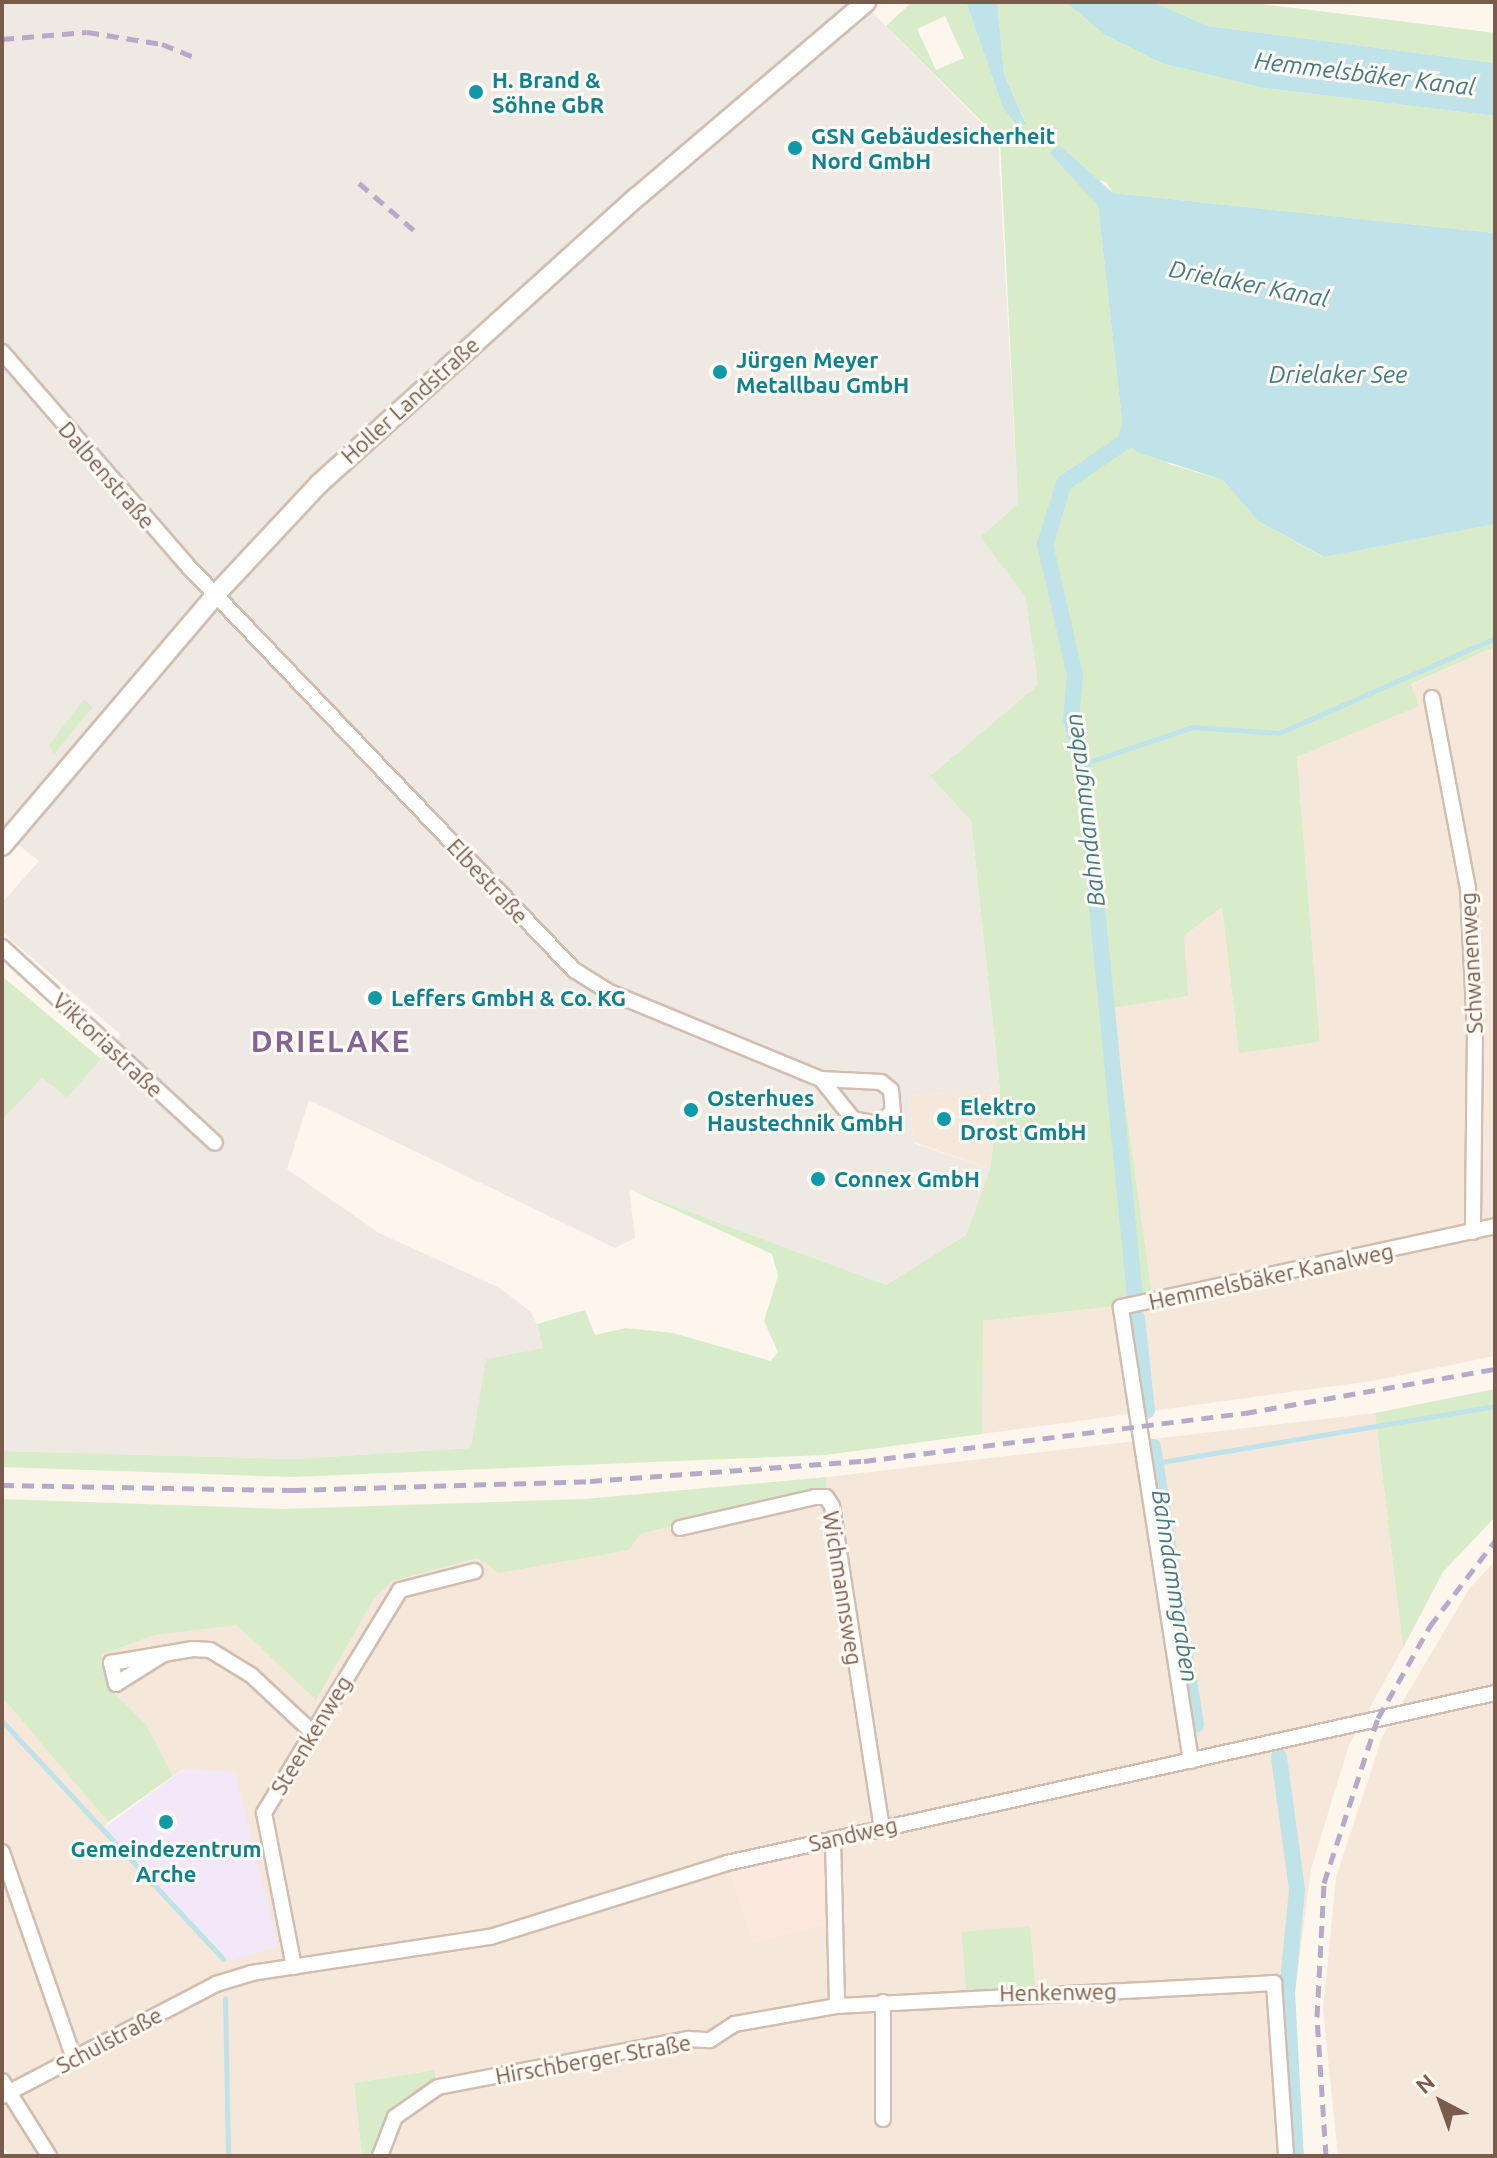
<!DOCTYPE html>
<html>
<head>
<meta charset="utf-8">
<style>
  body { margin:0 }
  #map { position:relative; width:1497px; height:2158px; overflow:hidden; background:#fdf6ec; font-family:Ubuntu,sans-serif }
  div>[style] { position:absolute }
  .residential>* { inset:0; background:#f5e8da }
  .commercial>* { inset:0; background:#fde8e0 }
  .industrial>* { inset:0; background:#efe9e4 }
  .education>* { inset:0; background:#f3e8fa }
  .green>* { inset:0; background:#d8ecc9; transform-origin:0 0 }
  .water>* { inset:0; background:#bfe3e8 }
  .stream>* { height:5px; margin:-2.5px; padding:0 2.5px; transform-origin:2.5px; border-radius:2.5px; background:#bfe3e8 }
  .canal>* { height:16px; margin:-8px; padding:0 8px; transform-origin:8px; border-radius:8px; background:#bfe3e8 }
  .roads { filter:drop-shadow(2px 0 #d1beb0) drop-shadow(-2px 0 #d1beb0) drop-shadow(0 2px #d1beb0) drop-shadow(0 -2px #d1beb0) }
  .minor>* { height:14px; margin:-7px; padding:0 7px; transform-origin:7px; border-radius:7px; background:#fff }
  .secondary>* { height:18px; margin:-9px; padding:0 9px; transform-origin:9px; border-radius:9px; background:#fff }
  .rail>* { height:5px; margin-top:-2.5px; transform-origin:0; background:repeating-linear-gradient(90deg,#b9a8c9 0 12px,transparent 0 20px) }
  .dots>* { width:22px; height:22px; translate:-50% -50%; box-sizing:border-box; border:4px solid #fffaf3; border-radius:50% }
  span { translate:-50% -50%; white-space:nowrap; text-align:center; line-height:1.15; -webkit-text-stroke:6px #fffaf3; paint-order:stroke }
  .culture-label { font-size:22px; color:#0d838f; font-weight:700 }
  .left { translate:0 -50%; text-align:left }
  .street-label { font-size:22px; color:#7a5c4d }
  .water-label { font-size:24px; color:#437c86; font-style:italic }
  .district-label { font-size:30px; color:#846695; font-weight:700; letter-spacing:2px }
  .frame { position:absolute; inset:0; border:4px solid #7a5c4d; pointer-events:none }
  .north { position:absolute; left:1401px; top:2062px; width:80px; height:80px; -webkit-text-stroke:6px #fffaf3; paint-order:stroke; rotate:319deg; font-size:22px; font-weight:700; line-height:32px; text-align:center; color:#7a5c4d }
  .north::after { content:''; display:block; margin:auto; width:28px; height:36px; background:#7a5c4d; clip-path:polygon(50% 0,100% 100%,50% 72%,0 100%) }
</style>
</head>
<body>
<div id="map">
  <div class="residential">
    <div style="clip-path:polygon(1495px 647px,1495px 1356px,1372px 1381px,982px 1434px,982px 1321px,1153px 1302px,1112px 1008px,1184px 936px,1222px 907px,1239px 1052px,1320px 1042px,1297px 757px,1418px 706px,1410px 685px)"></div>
    <div style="clip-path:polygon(1000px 1089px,990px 1169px,914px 1142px,909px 1096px)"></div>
    <div style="clip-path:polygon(1375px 1413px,1403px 1648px,1349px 1745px,1311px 1869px,1289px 2041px,1300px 2156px,380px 2156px,390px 2125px,437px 2087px,434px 2070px,354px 2083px,362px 2156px,11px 2156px,2px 2147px,2px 1697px,108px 1822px,104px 1828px,230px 1961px,184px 1769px,173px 1776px,146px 1724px,116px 1695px,101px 1655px,155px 1635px,374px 1597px,393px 1581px,478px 1558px,640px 1534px,826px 1488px,827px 1477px)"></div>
    <div style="clip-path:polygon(1495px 1561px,1495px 2156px,1338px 2156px,1323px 2010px,1336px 1877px,1382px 1737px,1469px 1589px)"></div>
  </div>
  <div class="commercial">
    <div style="clip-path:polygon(833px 1839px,834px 1923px,753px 1943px,727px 1863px)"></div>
  </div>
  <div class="industrial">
    <div style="clip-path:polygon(2px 2px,862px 2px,998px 140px,1018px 504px,980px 537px,1025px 596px,1038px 685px,930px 776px,971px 821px,1000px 1089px,909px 1096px,914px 1143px,990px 1169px,966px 1235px,886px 1285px,629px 1189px,635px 1238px,615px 1248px,309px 1100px,287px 1169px,379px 1233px,500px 1288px,530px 1311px,537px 1324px,543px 1348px,486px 1359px,472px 1448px,294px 1459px,2px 1451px,2px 1120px,42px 1078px,67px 1098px,121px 1035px,2px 932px,2px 903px,39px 861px,2px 832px)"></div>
  </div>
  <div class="education">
    <div style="clip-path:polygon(184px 1769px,235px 1772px,278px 1946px,230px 1961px,104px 1828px)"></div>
  </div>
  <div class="green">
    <div style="clip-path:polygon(evenodd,912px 2px,966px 2px,1003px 108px,1026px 123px,1004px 74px,997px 2px,1066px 2px,1105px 35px,1164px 64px,1264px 88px,1495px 116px,1495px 233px,1113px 193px,1106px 182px,1070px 174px,1098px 206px,1122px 420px,1169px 464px,1223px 480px,1258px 521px,1323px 557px,1495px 524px,1495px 647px,1411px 684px,1419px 706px,1297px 757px,1320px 1042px,1239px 1053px,1222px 907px,1184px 936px,1188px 996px,1112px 1008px,1153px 1302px,983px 1321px,982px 1434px,825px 1455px,293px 1477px,2px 1467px,2px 1451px,294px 1459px,471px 1448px,486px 1359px,543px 1348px,537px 1324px,585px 1310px,595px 1335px,626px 1328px,673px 1333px,771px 1361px,778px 1352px,764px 1321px,778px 1276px,772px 1254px,629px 1189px,886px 1285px,966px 1235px,990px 1169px,1000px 1089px,971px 821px,930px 776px,1038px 685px,1025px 596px,980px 537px,1018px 504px,1000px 140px,886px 26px,912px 2px,945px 16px,964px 58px,936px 70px,917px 29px,945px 16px)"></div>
    <div style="clip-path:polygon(1153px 2px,1247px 2px,1495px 33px,1495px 63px,1208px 26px)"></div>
    <div style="clip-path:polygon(84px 699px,93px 707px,54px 754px,49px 745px)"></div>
    <div style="clip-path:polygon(2px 976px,101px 1059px,67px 1098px,42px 1078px,2px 1120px)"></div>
    <div style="clip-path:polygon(1495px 1389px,1495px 1517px,1443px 1572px,1403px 1648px,1375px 1413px)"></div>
    <div style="clip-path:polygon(827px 1477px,826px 1488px,640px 1534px,629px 1550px,498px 1573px,478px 1558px,393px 1581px,375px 1597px,316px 1700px,237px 1625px,155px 1635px,101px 1655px,116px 1695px,146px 1724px,173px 1776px,108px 1822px,2px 1697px,2px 1499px,283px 1509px,584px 1499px)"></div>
    <div style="left:1030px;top:1926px;width:67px;height:69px;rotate:85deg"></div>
    <div style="clip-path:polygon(434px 2070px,438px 2087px,404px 2108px,380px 2156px,362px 2156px,354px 2083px)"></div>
  </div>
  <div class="water">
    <div style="clip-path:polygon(966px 2px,997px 2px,1004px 74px,1026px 124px,1016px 124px,1003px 108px)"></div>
    <div style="clip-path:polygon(1066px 2px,1153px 2px,1208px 26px,1495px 63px,1495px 116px,1264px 88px,1164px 64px,1105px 35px)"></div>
    <div style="clip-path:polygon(1059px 145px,1113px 193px,1495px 233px,1495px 524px,1324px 557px,1258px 521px,1223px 480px,1137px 452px,1126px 441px,1122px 420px,1098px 206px,1050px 153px)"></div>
  </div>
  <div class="stream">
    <div style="left:1083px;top:764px;width:115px;rotate:-18.7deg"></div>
    <div style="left:1192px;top:727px;width:87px;rotate:3.9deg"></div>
    <div style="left:1279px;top:733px;width:236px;rotate:-23.7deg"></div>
    <div style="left:1155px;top:1463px;width:345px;rotate:-9.5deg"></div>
    <div style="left:2px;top:1721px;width:325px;rotate:47.1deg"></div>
    <div style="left:225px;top:1998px;width:158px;rotate:88.9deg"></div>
  </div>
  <div class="canal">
    <div style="left:1131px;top:419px;width:23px;rotate:103deg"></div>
    <div style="left:1126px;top:441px;width:75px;rotate:145.9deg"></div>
    <div style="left:1064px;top:483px;width:64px;rotate:107.3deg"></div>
    <div style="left:1045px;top:544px;width:134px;rotate:77.1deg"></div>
    <div style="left:1075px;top:675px;width:44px;rotate:95.2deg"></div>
    <div style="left:1071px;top:719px;width:47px;rotate:75.1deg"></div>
    <div style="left:1083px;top:764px;width:536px;rotate:84.43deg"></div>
    <div style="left:1137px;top:1318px;width:93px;rotate:83.8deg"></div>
    <div style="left:1153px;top:1447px;width:281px;rotate:81.2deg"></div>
    <div style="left:1279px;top:1757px;width:134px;rotate:82.3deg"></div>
    <div style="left:1297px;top:1890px;width:102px;rotate:95.6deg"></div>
    <div style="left:1287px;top:1992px;width:164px;rotate:86.9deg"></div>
  </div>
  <div class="roads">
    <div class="minor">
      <div style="left:2px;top:352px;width:281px;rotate:49deg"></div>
      <div style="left:186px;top:564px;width:562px;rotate:46.3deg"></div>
      <div style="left:574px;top:970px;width:39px;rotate:32deg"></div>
      <div style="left:607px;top:991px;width:231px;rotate:22.4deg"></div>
      <div style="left:821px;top:1079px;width:60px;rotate:2.9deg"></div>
      <div style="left:881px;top:1082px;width:13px;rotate:39deg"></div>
      <div style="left:891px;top:1090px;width:21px;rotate:85deg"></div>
      <div style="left:893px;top:1111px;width:19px;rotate:137deg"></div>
      <div style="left:879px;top:1124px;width:26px;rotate:-169deg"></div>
      <div style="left:853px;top:1119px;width:51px;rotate:-128.7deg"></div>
      <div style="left:1432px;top:698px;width:193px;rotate:79.3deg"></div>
      <div style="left:1468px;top:888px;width:142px;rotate:87.2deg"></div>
      <div style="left:1475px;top:1030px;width:202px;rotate:90.6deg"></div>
      <div style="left:2px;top:947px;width:289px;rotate:42.6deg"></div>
      <div style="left:680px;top:1528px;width:139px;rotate:-12.9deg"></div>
      <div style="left:815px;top:1497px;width:11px"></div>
      <div style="left:826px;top:1497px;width:11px;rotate:56deg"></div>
      <div style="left:832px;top:1506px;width:326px;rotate:81.2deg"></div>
      <div style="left:162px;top:1655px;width:54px;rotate:147.8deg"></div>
      <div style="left:116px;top:1684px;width:22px;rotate:-103deg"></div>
      <div style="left:111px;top:1663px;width:83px;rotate:-9.7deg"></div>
      <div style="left:193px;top:1649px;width:17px;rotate:3deg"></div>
      <div style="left:210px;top:1650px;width:48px;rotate:31.4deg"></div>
      <div style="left:251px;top:1675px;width:83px;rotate:43.1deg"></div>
      <div style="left:1191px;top:1761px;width:459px;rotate:-98.8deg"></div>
      <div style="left:1121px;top:1307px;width:383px;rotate:-12.2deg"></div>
      <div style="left:833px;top:1839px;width:167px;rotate:88.6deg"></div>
      <div style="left:837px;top:2006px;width:438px;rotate:-3deg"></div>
      <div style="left:1274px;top:1983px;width:173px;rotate:86deg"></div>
      <div style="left:2px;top:1852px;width:219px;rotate:70.8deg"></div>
      <div style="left:294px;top:1967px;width:157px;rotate:-101deg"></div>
      <div style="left:264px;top:1813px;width:261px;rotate:-58.6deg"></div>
      <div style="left:400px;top:1590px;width:77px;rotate:-14.2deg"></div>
      <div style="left:883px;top:2002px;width:117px;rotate:90deg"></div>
      <div style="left:2px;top:2081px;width:89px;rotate:57.9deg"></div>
      <div style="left:2px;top:2096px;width:242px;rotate:-27.6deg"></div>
      <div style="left:216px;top:1984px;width:37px;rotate:-17deg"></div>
      <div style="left:251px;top:1973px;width:242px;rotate:-8.6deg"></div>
      <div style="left:490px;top:1937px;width:248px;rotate:-17.3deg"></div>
      <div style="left:727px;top:1863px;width:787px;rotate:-12.48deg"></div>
      <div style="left:380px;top:2156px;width:42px;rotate:-69deg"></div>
      <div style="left:395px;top:2117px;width:52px;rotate:-34.9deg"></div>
      <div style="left:438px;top:2087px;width:255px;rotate:-10.9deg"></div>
      <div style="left:688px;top:2039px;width:22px;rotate:3deg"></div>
      <div style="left:710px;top:2040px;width:30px;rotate:-33deg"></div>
      <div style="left:735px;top:2024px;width:104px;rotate:-10deg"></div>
    </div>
    <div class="secondary">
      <div style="left:2px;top:846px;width:332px;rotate:-49.6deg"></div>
      <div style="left:217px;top:593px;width:149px;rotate:-46.9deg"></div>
      <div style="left:319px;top:484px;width:428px;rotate:-42.1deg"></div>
      <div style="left:637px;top:197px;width:301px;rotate:-40.4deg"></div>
    </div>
  </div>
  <div class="rail">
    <div style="left:2px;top:39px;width:85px;rotate:-4.7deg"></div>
    <div style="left:87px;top:32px;width:76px;rotate:9.1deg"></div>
    <div style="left:162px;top:44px;width:35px;rotate:22deg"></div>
    <div style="left:359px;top:183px;width:75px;rotate:40.7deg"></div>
    <div style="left:2px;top:1485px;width:292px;rotate:1deg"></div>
    <div style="left:294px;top:1490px;width:296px;rotate:-1.7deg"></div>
    <div style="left:590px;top:1481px;width:275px;rotate:-4.2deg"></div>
    <div style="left:864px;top:1461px;width:384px;rotate:-7.2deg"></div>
    <div style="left:1245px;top:1413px;width:254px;rotate:-10deg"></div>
    <div style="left:1326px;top:2156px;width:139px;rotate:-93.7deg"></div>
    <div style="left:1317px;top:2017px;width:134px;rotate:-87deg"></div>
    <div style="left:1324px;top:1883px;width:174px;rotate:-71.9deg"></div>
    <div style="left:1378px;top:1718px;width:106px;rotate:-60.5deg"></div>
    <div style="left:1430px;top:1626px;width:107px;rotate:-52.6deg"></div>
  </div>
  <div class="dots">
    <div style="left:476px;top:92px;background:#0f9aa8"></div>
    <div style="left:795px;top:148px;background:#0f9aa8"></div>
    <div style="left:720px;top:372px;background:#0f9aa8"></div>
    <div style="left:375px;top:998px;background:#0f9aa8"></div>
    <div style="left:691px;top:1110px;background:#0f9aa8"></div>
    <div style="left:944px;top:1119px;background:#0f9aa8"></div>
    <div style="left:818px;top:1179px;background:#0f9aa8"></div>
    <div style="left:166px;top:1822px;background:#0f9aa8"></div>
  </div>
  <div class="culture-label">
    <span class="left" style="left:492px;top:92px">H. Brand &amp;<br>Söhne GbR</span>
    <span class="left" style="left:811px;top:148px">GSN Gebäudesicherheit<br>Nord GmbH</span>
    <span class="left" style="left:736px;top:372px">Jürgen Meyer<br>Metallbau GmbH</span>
    <span class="left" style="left:391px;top:998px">Leffers GmbH &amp; Co. KG</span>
    <span class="left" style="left:707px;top:1110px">Osterhues<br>Haustechnik GmbH</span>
    <span class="left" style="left:960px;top:1119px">Elektro<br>Drost GmbH</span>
    <span class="left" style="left:834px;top:1179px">Connex GmbH</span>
    <span style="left:166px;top:1861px">Gemeindezentrum<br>Arche</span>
  </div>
  <div class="street-label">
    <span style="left:410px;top:400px;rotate:-42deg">Holler Landstraße</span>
    <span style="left:107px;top:475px;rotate:49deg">Dalbenstraße</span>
    <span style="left:488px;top:881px;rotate:47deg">Elbestraße</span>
    <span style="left:1471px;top:963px;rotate:-93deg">Schwanenweg</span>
    <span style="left:108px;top:1045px;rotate:43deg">Viktoriastraße</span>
    <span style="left:1271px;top:1276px;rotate:-12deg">Hemmelsbäker Kanalweg</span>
    <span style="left:843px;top:1588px;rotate:81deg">Wichmannsweg</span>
    <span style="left:311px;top:1735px;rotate:-59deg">Steenkenweg</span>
    <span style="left:853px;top:1834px;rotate:-13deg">Sandweg</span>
    <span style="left:1058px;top:1992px;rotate:-1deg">Henkenweg</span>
    <span style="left:109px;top:2040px;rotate:-28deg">Schulstraße</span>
    <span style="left:593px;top:2059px;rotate:-10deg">Hirschberger Straße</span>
  </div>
  <div class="water-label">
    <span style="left:1365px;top:74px;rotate:7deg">Hemmelsbäker Kanal</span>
    <span style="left:1249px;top:284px;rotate:11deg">Drielaker Kanal</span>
    <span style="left:1338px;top:375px">Drielaker See</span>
    <span style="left:1085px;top:810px;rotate:-97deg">Bahndammgraben</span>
    <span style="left:1175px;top:1586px;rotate:81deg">Bahndammgraben</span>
  </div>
  <div class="district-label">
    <span style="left:331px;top:1041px">DRIELAKE</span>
  </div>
  <div class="frame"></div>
  <div class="north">N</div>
</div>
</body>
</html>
